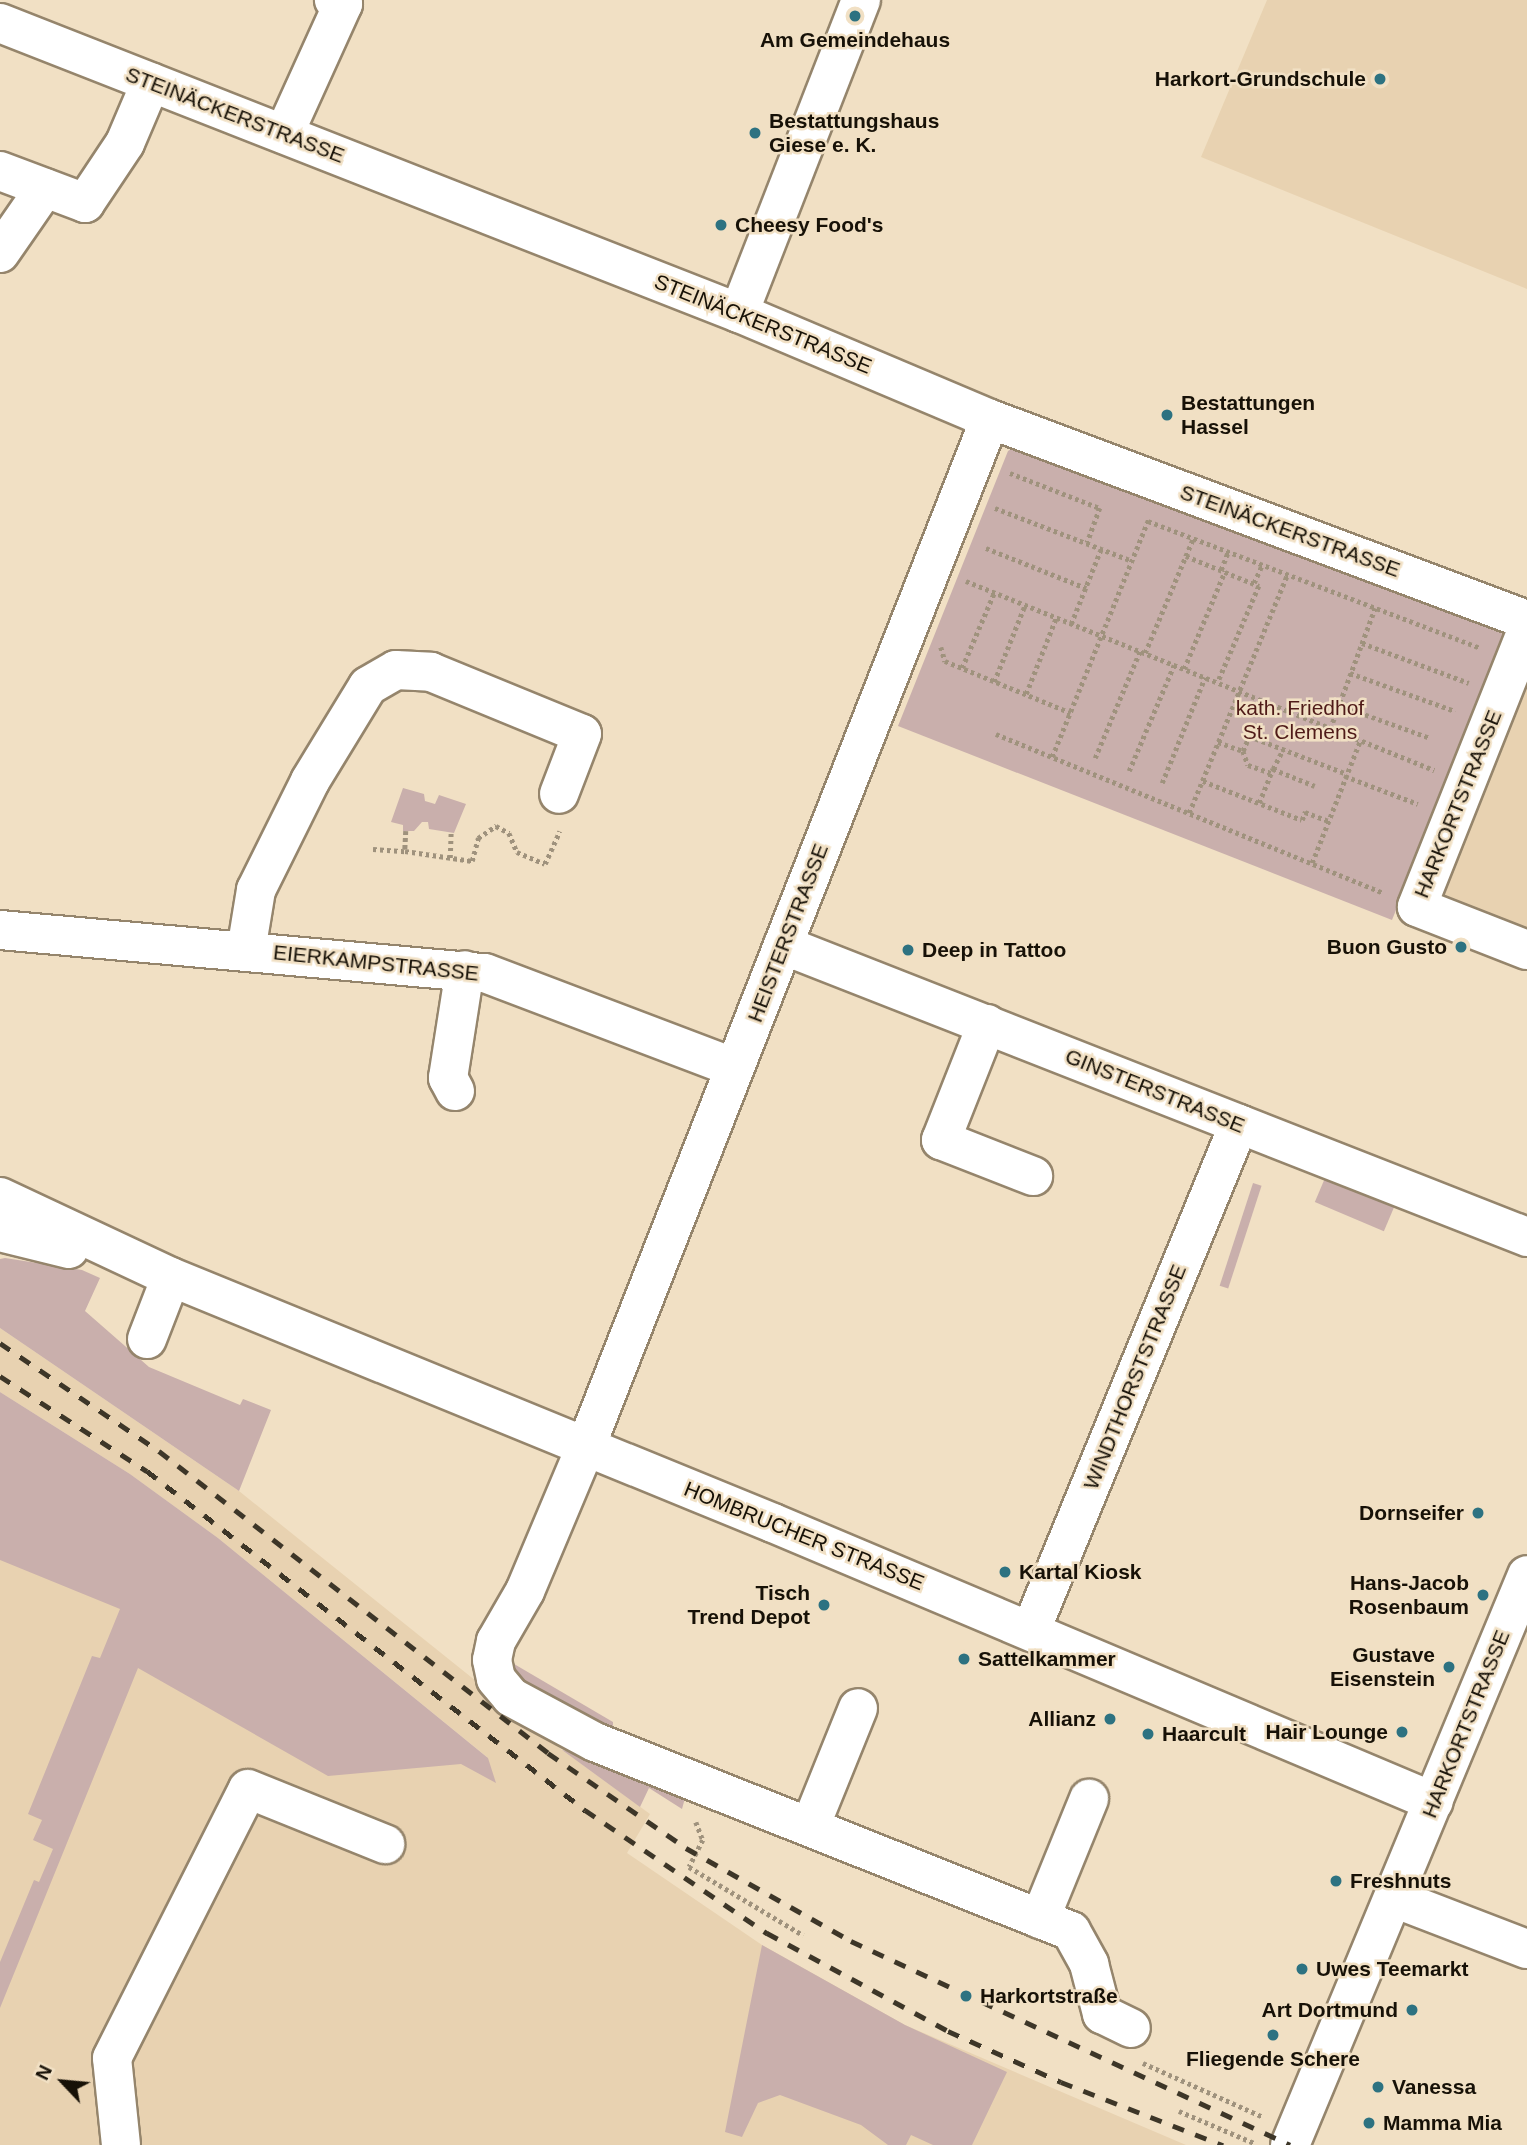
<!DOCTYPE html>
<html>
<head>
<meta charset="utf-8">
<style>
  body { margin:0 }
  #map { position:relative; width:1527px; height:2145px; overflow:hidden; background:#f1e0c4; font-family:Helvetica,sans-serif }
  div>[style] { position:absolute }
  .built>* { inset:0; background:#e8d2b1 }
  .green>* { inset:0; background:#c9afac; transform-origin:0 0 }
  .path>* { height:4.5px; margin-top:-2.25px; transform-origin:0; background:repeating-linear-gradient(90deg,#9f927d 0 3.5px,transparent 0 7px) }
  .roads { filter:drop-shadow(2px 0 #95856c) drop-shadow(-2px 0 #95856c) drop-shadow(0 2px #95856c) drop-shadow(0 -2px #95856c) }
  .minor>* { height:38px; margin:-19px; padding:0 19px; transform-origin:19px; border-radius:19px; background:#fff }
  .rail>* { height:5px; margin-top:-2.5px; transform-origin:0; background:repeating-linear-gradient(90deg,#3d3628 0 12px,transparent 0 24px) }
  .dots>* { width:19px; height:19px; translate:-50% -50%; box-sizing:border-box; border:4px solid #f1e0c4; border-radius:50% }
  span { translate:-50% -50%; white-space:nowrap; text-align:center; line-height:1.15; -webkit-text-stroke:5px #f1e0c4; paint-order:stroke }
  .poi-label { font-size:21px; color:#171107; font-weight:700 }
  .right { translate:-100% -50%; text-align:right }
  .left { translate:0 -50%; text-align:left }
  .street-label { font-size:21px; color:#171107 }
  .park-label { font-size:21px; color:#4f1a18 }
  .north { position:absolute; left:28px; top:2047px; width:70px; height:70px; -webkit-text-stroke:5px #f1e0c4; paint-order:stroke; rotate:296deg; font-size:19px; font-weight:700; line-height:28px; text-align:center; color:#171107 }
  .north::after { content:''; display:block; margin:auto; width:24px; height:32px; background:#171107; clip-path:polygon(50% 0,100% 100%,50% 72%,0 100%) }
</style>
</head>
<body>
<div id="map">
  <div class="built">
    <div style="clip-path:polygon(1267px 0,1527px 0,1527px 289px,1201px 157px)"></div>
    <div style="clip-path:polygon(1527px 630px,1527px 950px,1417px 907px)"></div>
    <div style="clip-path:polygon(0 1328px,239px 1491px,562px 1750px,650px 1814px,627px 1853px,762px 1945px,905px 2025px,1186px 2145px,0 2145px,0 1473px,495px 1782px,487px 1757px,218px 1538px,130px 1474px,0 1392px)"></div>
  </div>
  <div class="green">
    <div style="clip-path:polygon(1016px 446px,1506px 635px,1392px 920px,898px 726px,1008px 451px)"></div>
    <div style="clip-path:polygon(403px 788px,424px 794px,425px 801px,435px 804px,439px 795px,466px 804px,454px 833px,429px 829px,428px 822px,422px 822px,414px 831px,403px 831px,403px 825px,391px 822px)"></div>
    <div style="left:1325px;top:1178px;width:75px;height:26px;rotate:23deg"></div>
    <div style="left:1253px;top:1183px;width:9px;height:108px;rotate:18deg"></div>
    <div style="clip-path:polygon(5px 1258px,82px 1270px,100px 1278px,85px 1311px,149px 1367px,240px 1405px,243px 1399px,271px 1410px,239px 1491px,0 1328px,0 1259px)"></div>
    <div style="clip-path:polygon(0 1392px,130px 1474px,218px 1538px,488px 1758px,496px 1783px,461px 1764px,328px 1776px,138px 1668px,0 2008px,0 1962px,34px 1880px,39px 1882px,53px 1849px,33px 1840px,42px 1820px,28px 1814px,92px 1656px,100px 1658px,120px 1609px,0 1560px)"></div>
    <div style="clip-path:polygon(509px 1661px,613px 1722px,613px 1729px,524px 1690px)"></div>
    <div style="clip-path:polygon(562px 1750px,608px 1759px,685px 1798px,682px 1809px,649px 1788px,640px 1807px)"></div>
    <div style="clip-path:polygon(762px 1945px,905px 2025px,1007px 2072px,972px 2145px,933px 2145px,911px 2135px,906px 2145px,888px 2145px,861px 2125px,780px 2095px,758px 2103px,742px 2137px,725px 2132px)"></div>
  </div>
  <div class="path">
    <div style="left:1010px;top:473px;width:97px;rotate:21.3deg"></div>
    <div style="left:1100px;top:508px;width:37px;rotate:110deg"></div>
    <div style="left:995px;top:508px;width:147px;rotate:21.1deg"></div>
    <div style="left:1148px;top:521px;width:356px;rotate:20.9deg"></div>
    <div style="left:986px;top:548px;width:108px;rotate:21.8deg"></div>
    <div style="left:1186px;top:556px;width:79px;rotate:22.3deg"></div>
    <div style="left:1259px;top:586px;width:104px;rotate:113.1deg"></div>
    <div style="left:1221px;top:570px;width:19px;rotate:-69deg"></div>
    <div style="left:966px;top:581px;width:505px;rotate:21.99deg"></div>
    <div style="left:1254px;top:583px;width:20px;rotate:-66deg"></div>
    <div style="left:1071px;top:624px;width:81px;rotate:-68.2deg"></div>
    <div style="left:1362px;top:643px;width:114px;rotate:20.5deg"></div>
    <div style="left:941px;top:647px;width:15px;rotate:74deg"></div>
    <div style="left:945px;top:661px;width:136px;rotate:22.4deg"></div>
    <div style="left:1145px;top:653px;width:124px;rotate:-67.2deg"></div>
    <div style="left:962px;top:668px;width:82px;rotate:-66.9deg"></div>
    <div style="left:1184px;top:669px;width:106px;rotate:-67.3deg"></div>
    <div style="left:1350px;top:673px;width:112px;rotate:19.9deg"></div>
    <div style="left:994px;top:682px;width:83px;rotate:-68.1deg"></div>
    <div style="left:1026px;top:694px;width:82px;rotate:-68.5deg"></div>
    <div style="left:1339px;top:705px;width:97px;rotate:19.9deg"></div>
    <div style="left:1330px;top:729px;width:129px;rotate:-69.6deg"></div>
    <div style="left:996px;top:734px;width:419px;rotate:22.3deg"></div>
    <div style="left:1218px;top:742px;width:27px;rotate:20deg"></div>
    <div style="left:1243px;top:751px;width:16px;rotate:-68deg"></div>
    <div style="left:1249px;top:736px;width:105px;rotate:21.2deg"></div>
    <div style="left:1243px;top:751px;width:15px;rotate:70deg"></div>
    <div style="left:1248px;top:765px;width:24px;rotate:19deg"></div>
    <div style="left:1052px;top:757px;width:256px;rotate:-67.9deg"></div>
    <div style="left:1095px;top:758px;width:116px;rotate:-67.2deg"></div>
    <div style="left:1273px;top:769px;width:22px;rotate:-63deg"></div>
    <div style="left:1129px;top:771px;width:115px;rotate:-67deg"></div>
    <div style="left:1345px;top:776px;width:78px;rotate:21deg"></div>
    <div style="left:1203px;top:781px;width:106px;rotate:21.5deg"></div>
    <div style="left:1302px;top:820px;width:9px;rotate:-69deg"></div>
    <div style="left:1305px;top:812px;width:25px;rotate:21deg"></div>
    <div style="left:1162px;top:783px;width:114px;rotate:-67.9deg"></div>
    <div style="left:1259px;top:803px;width:37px;rotate:-68deg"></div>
    <div style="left:1273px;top:769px;width:45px;rotate:22deg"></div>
    <div style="left:1189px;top:813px;width:257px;rotate:-67.6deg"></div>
    <div style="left:406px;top:831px;width:20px;rotate:93deg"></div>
    <div style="left:405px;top:851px;width:68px;rotate:8.5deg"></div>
    <div style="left:472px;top:861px;width:24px;rotate:-75deg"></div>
    <div style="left:478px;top:838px;width:22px;rotate:-34deg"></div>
    <div style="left:496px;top:826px;width:15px;rotate:28deg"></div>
    <div style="left:509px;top:833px;width:21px;rotate:67deg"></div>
    <div style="left:517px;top:852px;width:30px;rotate:23deg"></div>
    <div style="left:545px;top:864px;width:36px;rotate:-66deg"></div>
    <div style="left:373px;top:849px;width:32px;rotate:4deg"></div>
    <div style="left:450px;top:858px;width:26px;rotate:-88deg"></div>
    <div style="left:1312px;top:863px;width:131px;rotate:-68.5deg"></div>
    <div style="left:696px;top:1822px;width:19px;rotate:69deg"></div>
    <div style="left:703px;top:1840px;width:30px;rotate:117deg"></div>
    <div style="left:689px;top:1867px;width:133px;rotate:30.8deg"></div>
    <div style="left:1143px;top:2063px;width:132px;rotate:24.2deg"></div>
    <div style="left:1179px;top:2111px;width:82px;rotate:23.1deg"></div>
  </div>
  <div class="roads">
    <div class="minor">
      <div style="left:0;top:23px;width:794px;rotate:21.43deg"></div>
      <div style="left:739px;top:313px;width:272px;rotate:22.9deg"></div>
      <div style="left:990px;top:419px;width:573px;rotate:20.52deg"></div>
      <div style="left:284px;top:134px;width:143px;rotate:-65.6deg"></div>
      <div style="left:343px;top:4px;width:10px;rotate:-156deg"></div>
      <div style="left:0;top:171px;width:91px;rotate:20.6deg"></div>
      <div style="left:85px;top:203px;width:72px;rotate:-56.3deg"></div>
      <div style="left:125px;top:143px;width:66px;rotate:-66.9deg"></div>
      <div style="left:0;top:253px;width:79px;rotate:-55.3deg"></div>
      <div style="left:739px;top:313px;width:336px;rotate:-68.7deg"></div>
      <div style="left:990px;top:419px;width:1104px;rotate:111.47deg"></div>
      <div style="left:586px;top:1446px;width:157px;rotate:112.8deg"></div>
      <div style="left:525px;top:1591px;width:58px;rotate:120.1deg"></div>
      <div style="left:496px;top:1641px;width:19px;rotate:102deg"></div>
      <div style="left:492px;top:1660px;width:19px;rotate:78deg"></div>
      <div style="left:496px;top:1679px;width:23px;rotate:50deg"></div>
      <div style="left:511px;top:1697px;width:95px;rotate:28.2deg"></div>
      <div style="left:595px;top:1742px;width:512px;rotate:21.66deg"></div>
      <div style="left:1071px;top:1931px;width:38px;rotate:61deg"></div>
      <div style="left:1089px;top:1964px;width:52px;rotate:75.4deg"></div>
      <div style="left:1102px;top:2014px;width:32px;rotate:26deg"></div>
      <div style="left:1527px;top:630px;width:298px;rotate:111.7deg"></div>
      <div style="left:1417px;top:907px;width:118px;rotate:21.4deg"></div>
      <div style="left:0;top:930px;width:487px;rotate:5.1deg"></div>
      <div style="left:485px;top:973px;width:267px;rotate:20.8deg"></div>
      <div style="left:783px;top:945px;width:799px;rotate:21.43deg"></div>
      <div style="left:246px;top:951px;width:62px;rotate:-80.7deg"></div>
      <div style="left:256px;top:890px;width:122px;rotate:-63.6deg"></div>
      <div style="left:310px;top:781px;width:111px;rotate:-58.6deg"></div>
      <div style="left:368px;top:686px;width:32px;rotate:-30deg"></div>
      <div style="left:396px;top:670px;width:35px;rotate:3deg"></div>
      <div style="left:431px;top:672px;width:163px;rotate:22.3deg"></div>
      <div style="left:582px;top:734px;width:64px;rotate:111deg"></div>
      <div style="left:987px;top:1024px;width:125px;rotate:111.6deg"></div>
      <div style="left:941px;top:1140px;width:99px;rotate:21.4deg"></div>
      <div style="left:455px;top:1091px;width:15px;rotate:-118deg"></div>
      <div style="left:448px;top:1078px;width:109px;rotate:-81.1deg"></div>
      <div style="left:0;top:1197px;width:189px;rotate:25.1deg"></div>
      <div style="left:171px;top:1277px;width:650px;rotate:22.23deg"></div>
      <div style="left:773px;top:1523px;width:717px;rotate:22.88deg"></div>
      <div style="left:0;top:1232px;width:71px;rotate:13.8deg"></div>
      <div style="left:147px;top:1339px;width:66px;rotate:-68.8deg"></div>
      <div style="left:1031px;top:1630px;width:547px;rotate:-67.65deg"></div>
      <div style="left:810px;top:1827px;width:128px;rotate:-68deg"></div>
      <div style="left:1394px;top:1898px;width:142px;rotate:21deg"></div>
      <div style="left:1040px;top:1919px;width:130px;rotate:-67.8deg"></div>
      <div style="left:121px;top:2145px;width:87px;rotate:-95.9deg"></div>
      <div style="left:112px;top:2058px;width:301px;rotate:-63.2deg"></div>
      <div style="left:248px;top:1789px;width:148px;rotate:21.9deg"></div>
      <div style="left:1290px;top:2145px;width:617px;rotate:-67.42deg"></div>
    </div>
  </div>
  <div class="rail">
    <div style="left:0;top:1343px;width:192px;rotate:34.2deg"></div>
    <div style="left:159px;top:1451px;width:492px;rotate:37.8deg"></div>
    <div style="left:548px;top:1753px;width:168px;rotate:34.5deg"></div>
    <div style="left:686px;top:1848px;width:189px;rotate:29.4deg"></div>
    <div style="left:851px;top:1941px;width:484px;rotate:24.9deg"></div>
    <div style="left:0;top:1376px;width:175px;rotate:32.9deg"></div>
    <div style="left:147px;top:1471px;width:554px;rotate:37.74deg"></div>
    <div style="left:585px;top:1810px;width:220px;rotate:34.1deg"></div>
    <div style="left:767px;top:1933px;width:206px;rotate:28.4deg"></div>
    <div style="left:948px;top:2031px;width:124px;rotate:24.3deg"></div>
    <div style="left:1061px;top:2082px;width:174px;rotate:21.3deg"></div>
  </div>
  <div class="dots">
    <div style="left:855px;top:16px;background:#2d7281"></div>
    <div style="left:1380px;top:79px;background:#2d7281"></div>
    <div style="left:755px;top:133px;background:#2d7281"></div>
    <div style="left:721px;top:225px;background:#2d7281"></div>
    <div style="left:1167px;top:415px;background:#2d7281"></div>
    <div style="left:1461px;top:947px;background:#2d7281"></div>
    <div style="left:908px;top:950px;background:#2d7281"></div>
    <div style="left:1478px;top:1513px;background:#2d7281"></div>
    <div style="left:1005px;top:1572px;background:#2d7281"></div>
    <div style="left:1483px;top:1595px;background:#2d7281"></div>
    <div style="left:824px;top:1605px;background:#2d7281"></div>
    <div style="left:964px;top:1659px;background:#2d7281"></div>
    <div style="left:1449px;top:1667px;background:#2d7281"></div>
    <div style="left:1110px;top:1719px;background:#2d7281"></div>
    <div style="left:1402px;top:1732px;background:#2d7281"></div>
    <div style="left:1148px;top:1734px;background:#2d7281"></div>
    <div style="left:1336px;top:1881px;background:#2d7281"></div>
    <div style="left:1302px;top:1969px;background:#2d7281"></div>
    <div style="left:966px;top:1996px;background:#2d7281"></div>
    <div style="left:1412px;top:2010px;background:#2d7281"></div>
    <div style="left:1273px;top:2035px;background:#2d7281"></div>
    <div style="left:1378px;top:2087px;background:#2d7281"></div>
    <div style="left:1369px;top:2123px;background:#2d7281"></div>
  </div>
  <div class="poi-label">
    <span style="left:855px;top:40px">Am Gemeindehaus</span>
    <span class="right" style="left:1366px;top:79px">Harkort-Grundschule</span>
    <span class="left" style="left:769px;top:133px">Bestattungshaus<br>Giese e. K.</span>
    <span class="left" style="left:735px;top:225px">Cheesy Food's</span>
    <span class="left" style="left:1181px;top:415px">Bestattungen<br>Hassel</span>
    <span class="right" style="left:1447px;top:947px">Buon Gusto</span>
    <span class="left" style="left:922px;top:950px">Deep in Tattoo</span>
    <span class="right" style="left:1464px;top:1513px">Dornseifer</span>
    <span class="left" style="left:1019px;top:1572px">Kartal Kiosk</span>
    <span class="right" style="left:1469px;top:1595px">Hans-Jacob<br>Rosenbaum</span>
    <span class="right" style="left:810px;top:1605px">Tisch<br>Trend Depot</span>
    <span class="right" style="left:1435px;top:1667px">Gustave<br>Eisenstein</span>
    <span class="left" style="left:978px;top:1659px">Sattelkammer</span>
    <span class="right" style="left:1096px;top:1719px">Allianz</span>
    <span class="right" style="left:1388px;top:1732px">Hair Lounge</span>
    <span class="left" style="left:1162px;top:1734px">Haarcult</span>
    <span class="left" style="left:1350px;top:1881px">Freshnuts</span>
    <span class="left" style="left:1316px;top:1969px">Uwes Teemarkt</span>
    <span class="left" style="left:980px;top:1996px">Harkortstraße</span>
    <span class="right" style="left:1398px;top:2010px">Art Dortmund</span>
    <span style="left:1273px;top:2059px">Fliegende Schere</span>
    <span class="left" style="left:1392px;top:2087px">Vanessa</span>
    <span class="left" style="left:1383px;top:2123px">Mamma Mia</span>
  </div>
  <div class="street-label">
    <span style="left:235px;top:115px;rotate:21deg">STEINÄCKERSTRASSE</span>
    <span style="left:763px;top:324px;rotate:22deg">STEINÄCKERSTRASSE</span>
    <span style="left:1290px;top:531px;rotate:20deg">STEINÄCKERSTRASSE</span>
    <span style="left:1458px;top:804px;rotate:-68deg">HARKORTSTRASSE</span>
    <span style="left:788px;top:933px;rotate:-69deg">HEISTERSTRASSE</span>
    <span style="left:376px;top:963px;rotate:6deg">EIERKAMPSTRASSE</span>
    <span style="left:1155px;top:1091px;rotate:22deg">GINSTERSTRASSE</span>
    <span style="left:1135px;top:1377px;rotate:-68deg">WINDTHORSTSTRASSE</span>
    <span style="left:804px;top:1536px;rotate:22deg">HOMBRUCHER STRASSE</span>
    <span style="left:1466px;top:1724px;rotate:-68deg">HARKORTSTRASSE</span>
  </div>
  <div class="park-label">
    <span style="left:1300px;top:720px">kath. Friedhof<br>St. Clemens</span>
  </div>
  <div class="north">N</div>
</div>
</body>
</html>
